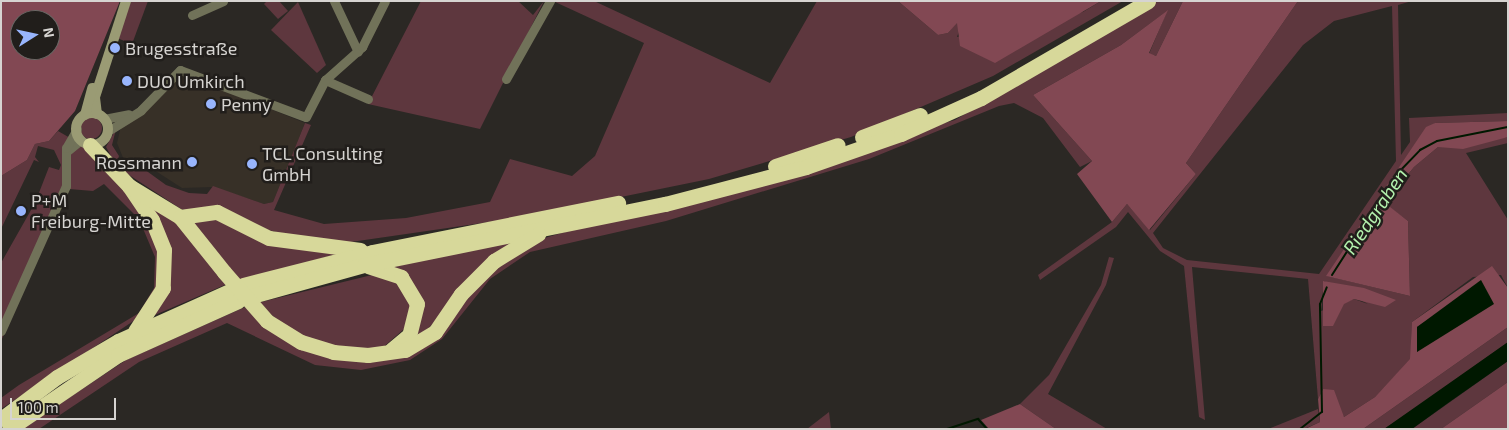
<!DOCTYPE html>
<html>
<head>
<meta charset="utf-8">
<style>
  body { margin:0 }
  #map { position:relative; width:1509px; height:430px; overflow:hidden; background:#2b2824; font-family:"Exo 2",sans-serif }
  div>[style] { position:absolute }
  .built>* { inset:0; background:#373027 }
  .green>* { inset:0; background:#5e373e }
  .round { border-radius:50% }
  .forest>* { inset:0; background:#824853 }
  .water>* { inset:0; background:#001800 }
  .stream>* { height:2px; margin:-1px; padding:0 1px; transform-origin:1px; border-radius:1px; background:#001800 }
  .street>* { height:9px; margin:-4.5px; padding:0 4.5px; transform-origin:4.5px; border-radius:4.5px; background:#717259 }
  .secondary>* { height:10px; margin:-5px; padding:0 5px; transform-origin:5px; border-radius:5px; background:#9a9b74 }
  .secondary>.ring { margin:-5px; padding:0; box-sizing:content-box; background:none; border:10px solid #9a9b74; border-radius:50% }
  .highway>* { height:15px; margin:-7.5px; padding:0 7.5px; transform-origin:7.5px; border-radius:7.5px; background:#d7d89a }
  .highway-bridge>* { height:15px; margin:-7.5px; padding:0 7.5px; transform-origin:7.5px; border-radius:7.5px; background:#d7d89a }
  .dots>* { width:14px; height:14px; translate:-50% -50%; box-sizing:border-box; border:2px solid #211e1b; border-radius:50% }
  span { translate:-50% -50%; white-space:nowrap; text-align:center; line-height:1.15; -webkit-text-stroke:5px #211e1b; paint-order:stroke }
  .poi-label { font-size:18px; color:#d6d4d1 }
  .left { translate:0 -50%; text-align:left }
  .right { translate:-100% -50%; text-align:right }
  .water-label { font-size:19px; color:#b3f1ad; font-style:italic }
  .frame { position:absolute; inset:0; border:2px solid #d6d4d1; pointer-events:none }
  .north { position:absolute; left:10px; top:10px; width:50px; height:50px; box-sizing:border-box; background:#211e1b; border:1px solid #696764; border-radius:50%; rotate:80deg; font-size:14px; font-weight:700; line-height:20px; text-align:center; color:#d6d4d1 }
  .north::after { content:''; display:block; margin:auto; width:18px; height:22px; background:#98b5fd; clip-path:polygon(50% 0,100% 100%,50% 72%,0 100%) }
  .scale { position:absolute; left:10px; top:398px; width:106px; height:22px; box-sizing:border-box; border:2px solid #d6d4d1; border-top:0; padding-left:6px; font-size:15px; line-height:18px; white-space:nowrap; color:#d6d4d1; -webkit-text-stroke:4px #211e1b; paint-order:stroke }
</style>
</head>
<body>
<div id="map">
  <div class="built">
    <div style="clip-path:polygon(185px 75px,305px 123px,273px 202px,264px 204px,213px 187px,182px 188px,140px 161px,124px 160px,117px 143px,121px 126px,138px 118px,177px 76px)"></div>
  </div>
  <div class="green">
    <div style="clip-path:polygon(130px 1px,148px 1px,132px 44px,117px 38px)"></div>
    <div style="clip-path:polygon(267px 1px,279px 1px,288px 11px,278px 19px,264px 4px)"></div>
    <div style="clip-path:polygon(421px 1px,518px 1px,533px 15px,544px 1px,480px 129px,368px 104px)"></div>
    <div style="clip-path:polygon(553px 1px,594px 1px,770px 83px,817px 1px,898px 1px,938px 35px,948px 33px,957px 22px,961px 25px,957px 37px,1083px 12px,1101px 1px,1123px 1px,993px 76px,851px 137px,709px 179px,523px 217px,330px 245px,181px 209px,120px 169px,127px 163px,137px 164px,166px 185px,189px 193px,207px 194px,213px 186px,264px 204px,273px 202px,305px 123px,311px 125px,274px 210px,324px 224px,406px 218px,490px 202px,510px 159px,572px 176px,595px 156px,644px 43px)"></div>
    <div style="clip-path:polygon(1155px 1px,1183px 1px,1156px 56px,1149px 54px,1167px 11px,1121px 45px,1033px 95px,1092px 161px,1080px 167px,1043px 118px,1014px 103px,999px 106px,869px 159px,666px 221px,530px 252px,490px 279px,442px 339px,410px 360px,361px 370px,315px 365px,227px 323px,139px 362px,39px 429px,22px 429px,126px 360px,245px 307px,298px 345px,410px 351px,472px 284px,534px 241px,955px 120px)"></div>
    <div style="clip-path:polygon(evenodd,1298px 1px,1412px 1px,1398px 5px,1401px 155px,1410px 142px,1409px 118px,1508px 113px,1508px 121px,1435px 123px,1327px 276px,1410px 296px,1408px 221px,1385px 204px,1414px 167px,1438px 147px,1508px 137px,1508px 143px,1466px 153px,1508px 220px,1508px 288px,1501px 275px,1473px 277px,1412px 322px,1411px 359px,1375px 397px,1344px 417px,1323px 389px,1318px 399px,1308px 279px,1192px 267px,1205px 420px,1199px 417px,1184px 266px,1160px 251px,1128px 212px,1116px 227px,1040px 280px,1038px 275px,1112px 222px,1127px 204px,1150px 230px,1196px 174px,1186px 163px,1298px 1px,1392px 6px,1396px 161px,1319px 274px,1187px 260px,1163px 248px,1153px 233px,1303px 45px,1334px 21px,1392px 6px,1298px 1px,1324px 281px,1368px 304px,1354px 299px,1321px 311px,1324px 281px)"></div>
    <div style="clip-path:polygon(298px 2px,326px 65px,317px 73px,271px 30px)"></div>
    <div class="round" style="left:80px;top:117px;width:22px;height:22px"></div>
    <div style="clip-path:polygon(116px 129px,112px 145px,119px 156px,116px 165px,106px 147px)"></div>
    <div style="clip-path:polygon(58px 131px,84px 146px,149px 219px,163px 275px,138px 318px,1px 409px,1px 398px,19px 385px,139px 313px,154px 288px,155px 257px,139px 219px,104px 184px,93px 191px,69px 189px,1px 341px,1px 263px,35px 203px,49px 167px,59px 170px,61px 165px,54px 150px,38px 146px,35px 157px,39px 162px,34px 160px,1px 229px,1px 176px,27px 160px,35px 144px,49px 141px)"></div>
    <div style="clip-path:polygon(153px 202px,187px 230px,227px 284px,148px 318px,160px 302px)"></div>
    <div style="clip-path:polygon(199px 215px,345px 252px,237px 281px,188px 220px)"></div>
    <div style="clip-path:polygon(525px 238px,447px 309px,413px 344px,419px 301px,379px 267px)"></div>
    <div style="clip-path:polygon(1109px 257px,1114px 258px,1106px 285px,1048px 394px,1107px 429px,1056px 429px,1020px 404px,1049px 375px,1101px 285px)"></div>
    <div style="clip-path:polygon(380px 273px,395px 279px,413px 304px,411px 323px,380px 350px,340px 349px,296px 335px,257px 303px)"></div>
    <div style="clip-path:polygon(1508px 327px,1508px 342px,1430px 398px,1384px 429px,1363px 429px)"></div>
    <div style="clip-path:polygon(1508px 361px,1508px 382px,1441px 429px,1412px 429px)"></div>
    <div style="clip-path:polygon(1318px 409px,1320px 422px,1304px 429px,1268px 429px)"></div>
    <div style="clip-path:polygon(829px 412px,831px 429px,807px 429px)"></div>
  </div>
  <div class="forest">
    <div style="clip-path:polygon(evenodd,1px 1px,120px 1px,75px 111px,49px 141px,35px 144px,27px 160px,1px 176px,1px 1px,20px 20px,50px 20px,50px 50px,20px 50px,20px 20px)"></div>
    <div style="clip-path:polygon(898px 1px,1101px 1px,995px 63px,960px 46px,957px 23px,948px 33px,938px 35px)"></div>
    <div style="clip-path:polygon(1183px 1px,1298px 1px,1186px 163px,1196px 174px,1149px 230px,1127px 204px,1112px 222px,1077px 174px,1092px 161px,1033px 95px,1121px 45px,1168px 10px,1149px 53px,1156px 56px)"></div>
    <div style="clip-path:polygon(1508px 121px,1508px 137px,1463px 149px,1438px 147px,1414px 167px,1385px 203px,1408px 221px,1410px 296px,1326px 276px,1426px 127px,1435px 123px)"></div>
    <div style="clip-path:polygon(evenodd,1492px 266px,1508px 288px,1508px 327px,1363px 429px,1305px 429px,1320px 422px,1318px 399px,1323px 389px,1334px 390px,1344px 417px,1375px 397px,1410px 359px,1412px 322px,1492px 266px,1438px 313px,1417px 352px,1417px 327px,1438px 313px)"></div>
    <div style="clip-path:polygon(1323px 281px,1364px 288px,1396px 300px,1385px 307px,1354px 299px,1344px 304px,1333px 326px,1323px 326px)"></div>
    <div style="clip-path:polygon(1508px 382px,1508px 429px,1441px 429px)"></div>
    <div style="clip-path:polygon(1020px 404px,1056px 429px,989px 429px,981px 420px)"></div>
  </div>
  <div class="water">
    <div style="clip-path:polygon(1481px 280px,1494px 304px,1417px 352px,1417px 327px)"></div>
    <div style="clip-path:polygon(1508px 342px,1508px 361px,1448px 403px,1412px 429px,1384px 429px)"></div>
  </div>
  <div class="stream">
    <div style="left:1332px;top:275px;width:119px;rotate:-57.4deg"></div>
    <div style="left:1396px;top:175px;width:35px;rotate:-46deg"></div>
    <div style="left:1420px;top:150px;width:19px;rotate:-28deg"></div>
    <div style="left:1437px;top:141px;width:72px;rotate:-11.2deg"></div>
    <div style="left:947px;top:429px;width:33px;rotate:-18deg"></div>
    <div style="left:978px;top:419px;width:13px;rotate:48deg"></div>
    <div style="left:1300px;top:429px;width:28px;rotate:-38deg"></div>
    <div style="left:1322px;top:412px;width:108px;rotate:-91.1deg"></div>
    <div style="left:1320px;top:304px;width:18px;rotate:-68deg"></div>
  </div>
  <div class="street">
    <div style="left:334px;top:1px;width:56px;rotate:64.8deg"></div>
    <div style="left:192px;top:15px;width:34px;rotate:-24deg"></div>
    <div style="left:506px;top:79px;width:90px;rotate:-60.6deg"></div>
    <div style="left:325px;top:80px;width:47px;rotate:23.8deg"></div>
    <div style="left:104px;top:119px;width:25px;rotate:-11deg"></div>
    <div style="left:108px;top:131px;width:39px;rotate:-32deg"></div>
    <div style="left:141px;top:110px;width:56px;rotate:-45.7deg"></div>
    <div style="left:180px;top:70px;width:134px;rotate:20.5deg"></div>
    <div style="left:306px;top:117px;width:42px;rotate:-62.8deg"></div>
    <div style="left:325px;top:80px;width:50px;rotate:-41.7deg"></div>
    <div style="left:362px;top:47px;width:51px;rotate:-63.4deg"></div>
    <div style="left:66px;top:152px;width:19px;rotate:-39deg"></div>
    <div style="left:1px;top:331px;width:159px;rotate:-65.9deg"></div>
    <div style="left:66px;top:186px;width:38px;rotate:-90deg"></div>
    <div style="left:66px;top:148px;width:22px;rotate:-60deg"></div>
  </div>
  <div class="secondary">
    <div class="ring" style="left:76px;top:113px;width:22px;height:22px"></div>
    <div style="left:97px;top:114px;width:17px;rotate:-97deg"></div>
    <div style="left:95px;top:97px;width:101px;rotate:-72.1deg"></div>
    <div style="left:85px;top:115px;width:28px;rotate:-75deg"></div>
  </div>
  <div class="highway">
    <div style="left:862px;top:137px;width:62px;rotate:-20.8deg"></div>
    <div style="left:90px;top:145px;width:57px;rotate:46.4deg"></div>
    <div style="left:129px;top:186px;width:41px;rotate:55.9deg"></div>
    <div style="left:152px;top:220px;width:32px;rotate:68deg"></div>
    <div style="left:164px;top:250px;width:38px;rotate:92deg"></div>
    <div style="left:163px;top:288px;width:51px;rotate:123.1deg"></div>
    <div style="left:775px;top:166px;width:66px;rotate:-18.4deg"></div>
    <div style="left:129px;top:186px;width:60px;rotate:31.3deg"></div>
    <div style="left:180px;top:217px;width:70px;rotate:51.3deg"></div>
    <div style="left:180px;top:217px;width:37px;rotate:-8deg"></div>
    <div style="left:217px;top:212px;width:58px;rotate:26.6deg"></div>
    <div style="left:269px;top:238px;width:92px;rotate:7.5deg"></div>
    <div style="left:368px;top:266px;width:35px;rotate:18deg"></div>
    <div style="left:401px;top:277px;width:31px;rotate:59deg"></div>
    <div style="left:417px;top:304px;width:32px;rotate:104deg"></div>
    <div style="left:409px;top:335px;width:23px;rotate:140deg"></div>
    <div style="left:243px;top:285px;width:133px;rotate:-14.3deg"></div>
    <div style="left:372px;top:252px;width:251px;rotate:-11.3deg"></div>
    <div style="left:252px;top:296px;width:116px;rotate:-15.5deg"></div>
    <div style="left:364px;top:265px;width:307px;rotate:-11.5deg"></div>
    <div style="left:665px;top:204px;width:146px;rotate:-14.7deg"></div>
    <div style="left:806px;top:167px;width:101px;rotate:-19.2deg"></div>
    <div style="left:901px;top:134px;width:88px;rotate:-24.2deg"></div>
    <div style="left:981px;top:98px;width:193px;rotate:-30.1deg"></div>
    <div style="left:267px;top:321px;width:40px;rotate:32deg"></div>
    <div style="left:301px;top:342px;width:34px;rotate:17deg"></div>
    <div style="left:333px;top:352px;width:35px;rotate:5deg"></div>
    <div style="left:368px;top:355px;width:37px;rotate:-8deg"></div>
    <div style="left:405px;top:350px;width:35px;rotate:-31deg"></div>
    <div style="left:435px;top:332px;width:46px;rotate:-55.6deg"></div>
    <div style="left:461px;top:294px;width:47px;rotate:-45deg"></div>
    <div style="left:494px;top:261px;width:52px;rotate:-31.5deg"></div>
    <div style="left:1px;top:419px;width:70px;rotate:-36.9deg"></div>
    <div style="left:57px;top:377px;width:71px;rotate:-30.5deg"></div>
    <div style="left:118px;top:341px;width:122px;rotate:-24.2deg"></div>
    <div style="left:9px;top:429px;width:132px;rotate:-34.2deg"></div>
    <div style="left:118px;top:355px;width:132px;rotate:-24.2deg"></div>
  </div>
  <div class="highway-bridge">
    <div style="left:224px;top:272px;width:65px;rotate:48.7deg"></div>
  </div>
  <div class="dots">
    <div style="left:115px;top:48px;background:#98b5fd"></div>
    <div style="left:127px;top:81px;background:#98b5fd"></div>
    <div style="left:211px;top:104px;background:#98b5fd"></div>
    <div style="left:192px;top:162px;background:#98b5fd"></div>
    <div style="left:252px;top:164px;background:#98b5fd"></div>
    <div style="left:21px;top:211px;background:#98b5fd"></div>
  </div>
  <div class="poi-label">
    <span class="left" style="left:125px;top:48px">Brugesstraße</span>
    <span class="left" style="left:137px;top:81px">DUO Umkirch</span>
    <span class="left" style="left:221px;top:104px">Penny</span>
    <span class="left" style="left:262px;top:164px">TCL Consulting<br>GmbH</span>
    <span class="right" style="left:182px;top:162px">Rossmann</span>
    <span class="left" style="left:31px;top:211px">P+M<br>Freiburg-Mitte</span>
  </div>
  <div class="water-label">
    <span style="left:1375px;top:211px;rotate:-56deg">Riedgraben</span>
  </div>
  <div class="frame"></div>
  <div class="north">N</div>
  <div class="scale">100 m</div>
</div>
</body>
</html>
